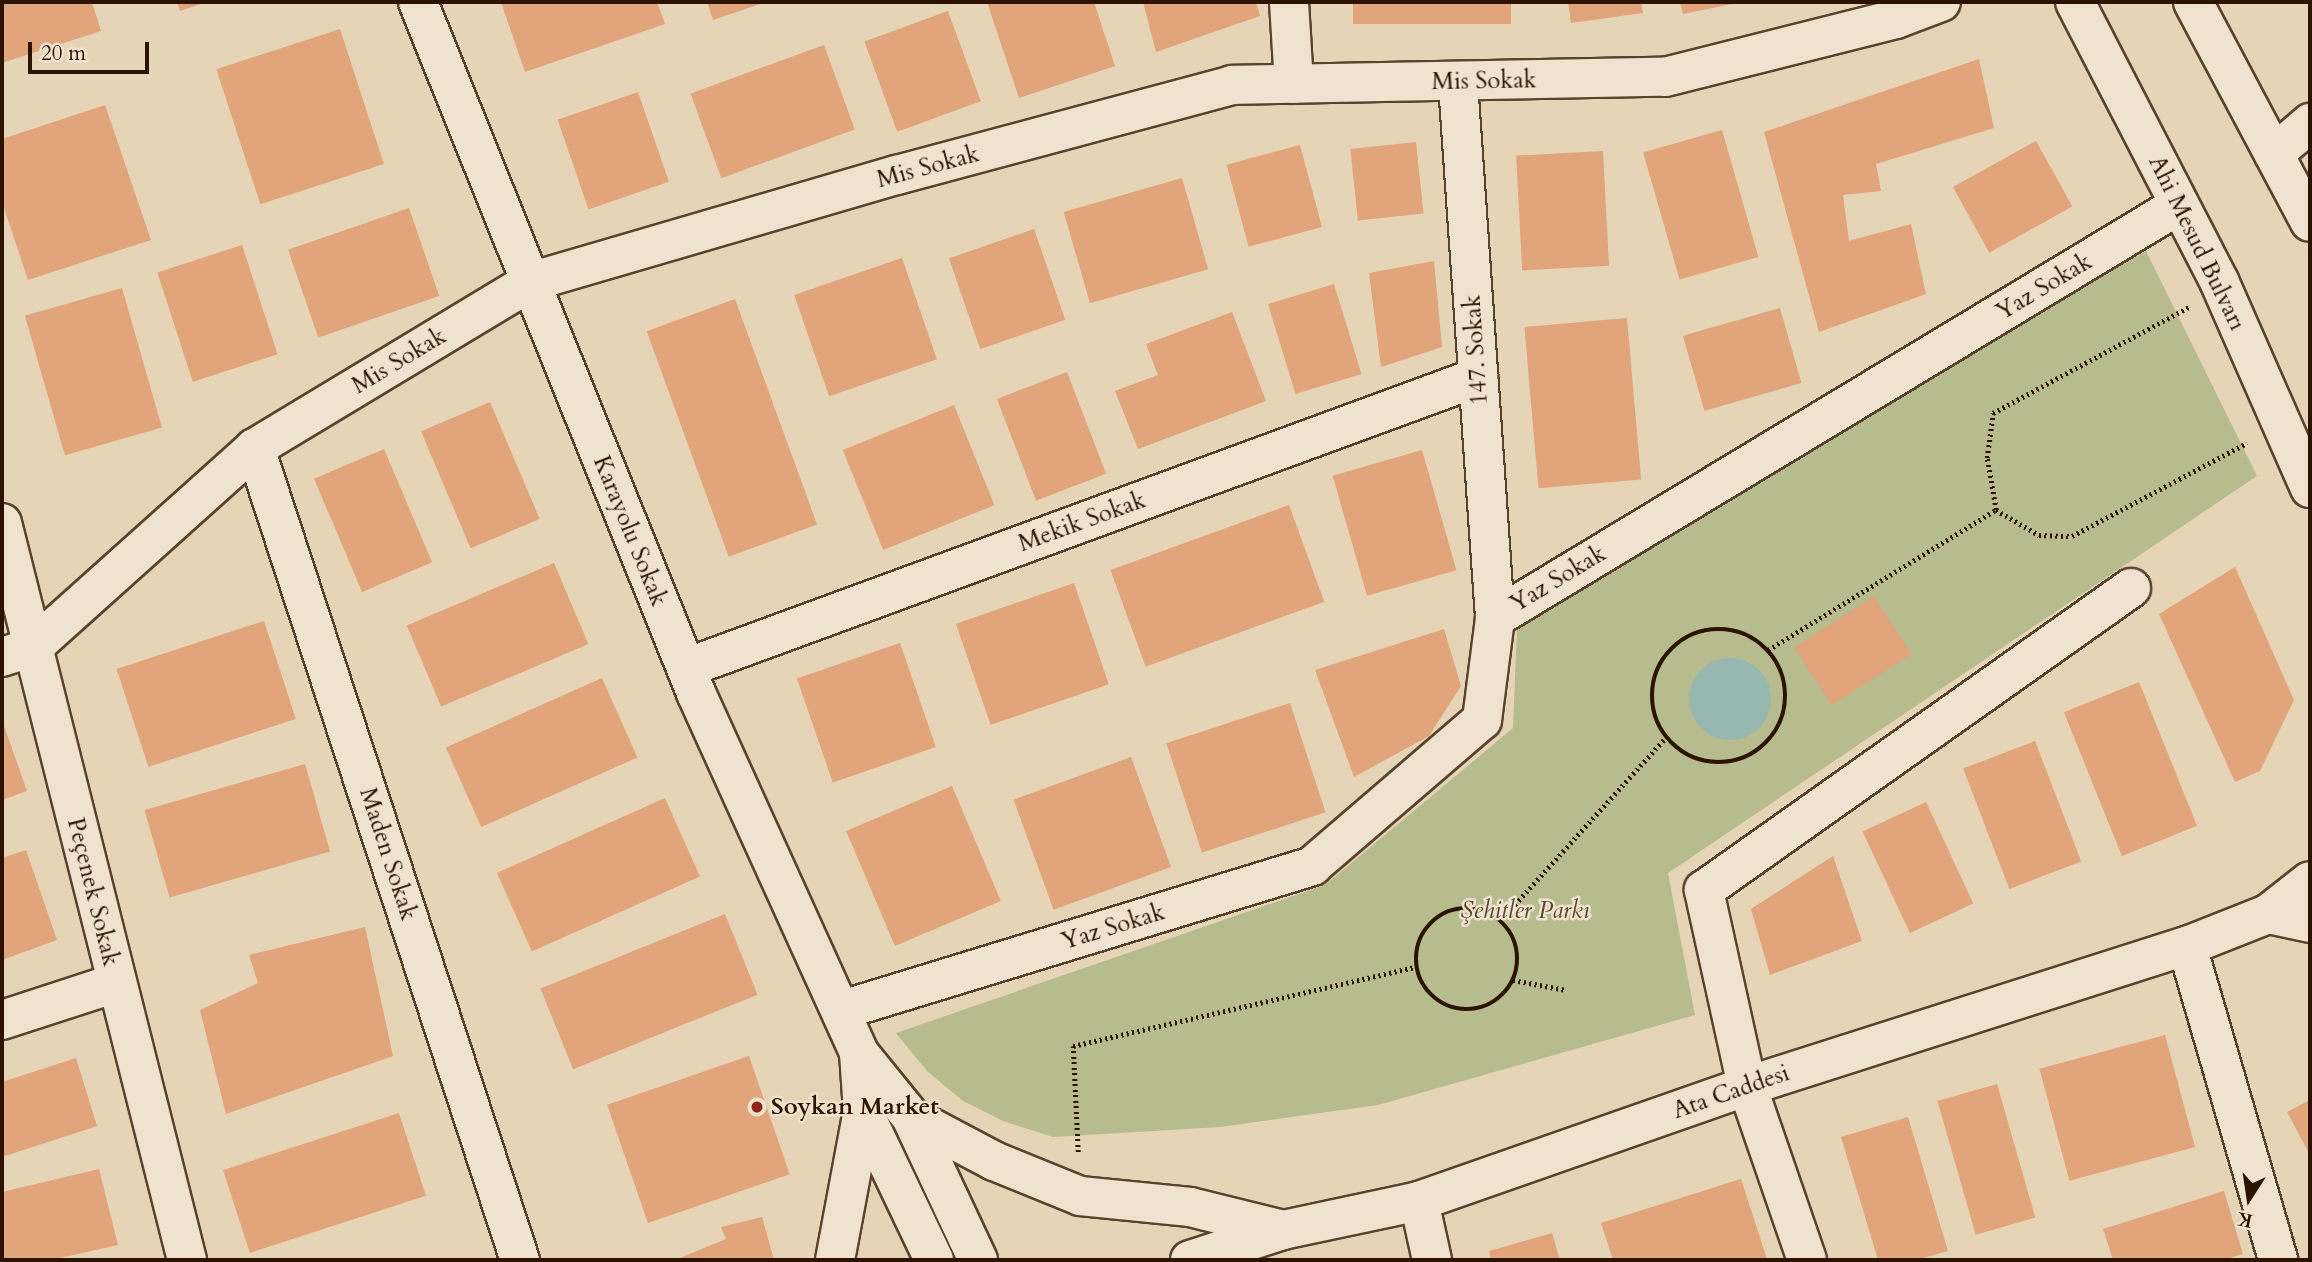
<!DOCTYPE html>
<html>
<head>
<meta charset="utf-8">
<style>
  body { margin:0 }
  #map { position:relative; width:2312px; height:1262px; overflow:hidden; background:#e6d4b6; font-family:Cardo,serif }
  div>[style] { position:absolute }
  .green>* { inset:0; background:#b6bc8d }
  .water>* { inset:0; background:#96b8b1 }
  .round { border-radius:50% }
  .building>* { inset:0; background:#e1a47b; transform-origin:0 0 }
  .path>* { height:4.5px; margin-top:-2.25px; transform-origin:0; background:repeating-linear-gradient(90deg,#2b1300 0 2px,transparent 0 5.5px) }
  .path>.ring { margin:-2.25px; padding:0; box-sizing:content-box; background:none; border:4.5px solid #2b1300; border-radius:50% }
  .roads { filter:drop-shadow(2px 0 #5a432e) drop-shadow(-2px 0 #5a432e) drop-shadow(0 2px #5a432e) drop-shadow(0 -2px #5a432e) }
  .street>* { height:38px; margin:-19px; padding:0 19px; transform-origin:19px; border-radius:19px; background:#efe3d0 }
  .secondary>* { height:38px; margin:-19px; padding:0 19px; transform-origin:19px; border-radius:19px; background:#efe3d0 }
  .dots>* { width:19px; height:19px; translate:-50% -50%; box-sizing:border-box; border:4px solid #efe3d0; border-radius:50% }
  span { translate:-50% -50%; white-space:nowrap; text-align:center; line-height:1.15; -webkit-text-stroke:5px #efe3d0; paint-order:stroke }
  .street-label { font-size:24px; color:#2b1300 }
  .park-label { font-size:24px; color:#55462a; font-style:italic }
  .poi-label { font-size:24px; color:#2b1300; font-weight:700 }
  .left { translate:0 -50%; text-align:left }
  .frame { position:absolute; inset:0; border:4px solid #2b1300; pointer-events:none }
  .north { position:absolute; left:2214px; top:1164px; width:70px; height:70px; -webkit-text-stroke:5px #efe3d0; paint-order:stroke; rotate:192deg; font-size:19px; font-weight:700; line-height:28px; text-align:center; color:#2b1300 }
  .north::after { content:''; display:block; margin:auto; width:24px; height:32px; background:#2b1300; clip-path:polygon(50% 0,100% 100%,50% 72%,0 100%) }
  .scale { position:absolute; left:28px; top:42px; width:121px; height:32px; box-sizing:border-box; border:4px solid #2b1300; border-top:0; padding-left:9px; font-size:21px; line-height:24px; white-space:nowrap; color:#2b1300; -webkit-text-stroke:5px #efe3d0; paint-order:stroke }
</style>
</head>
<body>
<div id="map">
  <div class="green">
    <div style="clip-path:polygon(2146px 251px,2257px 476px,1668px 873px,1695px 1015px,1378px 1105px,1220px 1127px,1053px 1137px,1003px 1121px,963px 1101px,927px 1071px,896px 1033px,1325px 885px,1513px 728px,1517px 627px,1924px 378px)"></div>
  </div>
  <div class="water">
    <div class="round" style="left:1689px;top:658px;width:82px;height:82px"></div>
  </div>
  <div class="building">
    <div style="clip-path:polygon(2px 2px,92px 2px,101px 31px,2px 63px)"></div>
    <div style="clip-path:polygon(177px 2px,207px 2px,180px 11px)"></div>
    <div style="clip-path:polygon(501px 2px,657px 2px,665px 24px,525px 72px)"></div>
    <div style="clip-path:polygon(707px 2px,766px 2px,713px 20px)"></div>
    <div style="clip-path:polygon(987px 2px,1094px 2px,1115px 66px,1019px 98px)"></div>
    <div style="clip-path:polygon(1143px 2px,1256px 2px,1260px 16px,1156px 52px)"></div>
    <div style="left:1353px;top:2px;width:158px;height:22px"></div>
    <div style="clip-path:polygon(1568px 2px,1641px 2px,1643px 13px,1571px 23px)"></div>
    <div style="clip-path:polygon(1680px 2px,1737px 2px,1737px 3px,1683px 14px)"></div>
    <div style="left:948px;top:11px;width:96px;height:89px;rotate:70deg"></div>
    <div style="left:340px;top:29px;width:142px;height:130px;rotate:72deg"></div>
    <div style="left:824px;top:45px;width:90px;height:142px;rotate:70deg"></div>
    <div style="clip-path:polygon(1979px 59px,1994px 128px,1876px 164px,1881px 191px,1843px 195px,1849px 241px,1911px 224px,1926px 294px,1819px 332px,1764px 132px)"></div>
    <div style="left:638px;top:92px;width:95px;height:85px;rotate:71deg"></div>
    <div style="clip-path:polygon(105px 105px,151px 240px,28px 280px,2px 202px,2px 139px)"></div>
    <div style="left:1722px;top:130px;width:132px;height:82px;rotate:74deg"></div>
    <div style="left:2036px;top:141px;width:75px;height:95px;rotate:61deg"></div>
    <div style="left:1416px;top:142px;width:72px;height:66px;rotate:84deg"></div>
    <div style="left:1300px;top:145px;width:85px;height:76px;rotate:75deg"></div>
    <div style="left:1603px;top:151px;width:115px;height:87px;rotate:87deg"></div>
    <div style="left:1182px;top:178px;width:95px;height:123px;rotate:74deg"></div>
    <div style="left:409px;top:208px;width:93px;height:128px;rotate:71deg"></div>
    <div style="left:1034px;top:229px;width:96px;height:90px;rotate:71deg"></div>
    <div style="left:242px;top:245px;width:115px;height:89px;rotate:72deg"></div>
    <div style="left:902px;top:258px;width:107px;height:114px;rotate:71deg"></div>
    <div style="clip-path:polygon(1434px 261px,1442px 347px,1381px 367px,1369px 273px)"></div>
    <div style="left:1334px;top:284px;width:94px;height:69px;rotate:73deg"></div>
    <div style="left:122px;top:288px;width:145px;height:101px;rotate:74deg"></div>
    <div style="left:735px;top:299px;width:240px;height:94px;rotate:70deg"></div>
    <div style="left:1780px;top:308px;width:78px;height:101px;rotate:74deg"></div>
    <div style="clip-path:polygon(1232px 312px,1266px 401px,1138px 449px,1115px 391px,1158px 375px,1146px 344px)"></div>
    <div style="left:1627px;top:318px;width:162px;height:103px;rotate:85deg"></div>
    <div style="left:1067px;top:372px;width:109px;height:75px;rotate:69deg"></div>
    <div style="left:490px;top:402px;width:127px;height:75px;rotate:67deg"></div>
    <div style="left:954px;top:405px;width:108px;height:120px;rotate:68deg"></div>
    <div style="left:384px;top:449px;width:123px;height:76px;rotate:67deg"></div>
    <div style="left:1422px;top:450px;width:125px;height:93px;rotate:74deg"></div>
    <div style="left:1289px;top:505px;width:103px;height:190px;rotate:70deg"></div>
    <div style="left:554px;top:563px;width:88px;height:160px;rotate:67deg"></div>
    <div style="clip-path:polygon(2235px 567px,2294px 700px,2260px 771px,2235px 782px,2159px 614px)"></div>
    <div style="left:1074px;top:583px;width:107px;height:125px;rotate:71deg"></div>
    <div style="left:1874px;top:596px;width:69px;height:95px;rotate:57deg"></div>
    <div style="left:264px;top:621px;width:103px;height:155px;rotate:72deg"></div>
    <div style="clip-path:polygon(1444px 629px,1461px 686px,1429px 736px,1354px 777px,1315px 670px)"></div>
    <div style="left:900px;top:643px;width:110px;height:109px;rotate:71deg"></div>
    <div style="left:602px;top:678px;width:87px;height:171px;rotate:66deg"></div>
    <div style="left:2139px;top:682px;width:155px;height:81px;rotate:68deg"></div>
    <div style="left:1290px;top:703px;width:115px;height:130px;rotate:72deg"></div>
    <div style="clip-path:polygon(2px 720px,27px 791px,2px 800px)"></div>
    <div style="left:2035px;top:741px;width:129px;height:77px;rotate:69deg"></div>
    <div style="left:1131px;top:757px;width:117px;height:125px;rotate:70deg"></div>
    <div style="left:305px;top:764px;width:91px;height:167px;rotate:74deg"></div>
    <div style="left:952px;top:786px;width:125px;height:115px;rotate:67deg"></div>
    <div style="left:665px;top:798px;width:86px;height:184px;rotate:66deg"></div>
    <div style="left:1926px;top:802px;width:112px;height:70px;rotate:65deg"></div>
    <div style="clip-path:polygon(26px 850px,57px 940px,2px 960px,2px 858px)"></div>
    <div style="clip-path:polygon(1833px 856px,1862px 941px,1770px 975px,1751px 909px)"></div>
    <div style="left:725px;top:914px;width:87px;height:199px;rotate:68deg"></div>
    <div style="clip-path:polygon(365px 927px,393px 1056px,226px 1114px,200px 1010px,258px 983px,249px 955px)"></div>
    <div style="left:2165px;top:1035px;width:116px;height:130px;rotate:75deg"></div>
    <div style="left:749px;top:1056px;width:125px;height:150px;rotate:71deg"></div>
    <div style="clip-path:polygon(76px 1058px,97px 1126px,2px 1157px,2px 1082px)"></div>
    <div style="left:1997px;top:1084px;width:139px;height:62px;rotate:74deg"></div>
    <div style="clip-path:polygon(2310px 1100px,2310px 1155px,2287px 1112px)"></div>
    <div style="left:399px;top:1113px;width:87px;height:185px;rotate:72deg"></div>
    <div style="clip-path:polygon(1908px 1117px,1948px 1251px,1916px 1260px,1878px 1260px,1841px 1137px)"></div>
    <div style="clip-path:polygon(99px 1169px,118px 1245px,51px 1260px,2px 1260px,2px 1192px)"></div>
    <div style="clip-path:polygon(1741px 1179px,1767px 1259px,1613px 1260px,1601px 1223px)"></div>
    <div style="clip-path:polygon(2224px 1191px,2243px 1254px,2223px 1260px,2113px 1260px,2103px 1229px)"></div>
    <div style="clip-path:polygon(762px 1217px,774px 1260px,675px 1260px,726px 1239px,721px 1227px)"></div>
    <div style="clip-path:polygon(1552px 1233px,1560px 1260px,1491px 1260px,1489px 1251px)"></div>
  </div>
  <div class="path">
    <div style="left:1996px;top:510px;width:53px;rotate:-99.8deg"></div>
    <div style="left:1987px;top:458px;width:45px;rotate:-82.4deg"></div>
    <div style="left:1993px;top:413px;width:223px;rotate:-28.4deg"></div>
    <div class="ring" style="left:1652px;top:629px;width:129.5px;height:129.5px"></div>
    <div style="left:1768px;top:650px;width:268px;rotate:-31.6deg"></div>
    <div style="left:1996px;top:510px;width:50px;rotate:30.2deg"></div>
    <div style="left:2039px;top:535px;width:33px;rotate:2deg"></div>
    <div style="left:2072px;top:536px;width:198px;rotate:-28deg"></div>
    <div class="ring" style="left:1416px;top:908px;width:97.5px;height:97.5px"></div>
    <div style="left:1500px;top:921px;width:249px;rotate:-47.9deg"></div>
    <div style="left:1513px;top:980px;width:54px;rotate:10.7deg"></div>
    <div style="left:1078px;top:1152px;width:106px;rotate:-92.7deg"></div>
    <div style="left:1073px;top:1046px;width:352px;rotate:-13deg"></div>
  </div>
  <div class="roads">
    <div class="street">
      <div style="left:1289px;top:2px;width:82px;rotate:86.5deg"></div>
      <div style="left:1458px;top:83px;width:536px;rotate:86.04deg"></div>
      <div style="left:2274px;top:154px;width:48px;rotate:-40.7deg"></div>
      <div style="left:255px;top:448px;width:854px;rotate:71.93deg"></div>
      <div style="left:2px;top:657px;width:33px;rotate:-18deg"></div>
      <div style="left:33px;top:647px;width:298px;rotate:-41.9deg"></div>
      <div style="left:255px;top:448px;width:321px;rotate:-31.1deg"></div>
      <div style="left:530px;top:282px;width:382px;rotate:-16.3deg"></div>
      <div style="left:897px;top:175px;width:347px;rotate:-15deg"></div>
      <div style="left:1232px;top:85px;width:433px;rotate:-1.1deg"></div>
      <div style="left:1665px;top:77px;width:238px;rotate:-14.1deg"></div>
      <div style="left:1896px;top:19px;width:48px;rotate:-20.7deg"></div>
      <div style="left:686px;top:668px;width:844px;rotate:-20.17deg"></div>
      <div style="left:2187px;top:946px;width:327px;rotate:73.8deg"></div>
      <div style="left:842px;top:1010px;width:492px;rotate:-17deg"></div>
      <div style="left:1312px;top:866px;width:224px;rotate:-40.7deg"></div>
      <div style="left:1482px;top:720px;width:103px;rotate:-82.7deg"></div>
      <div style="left:1495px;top:618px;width:799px;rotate:-31.12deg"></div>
      <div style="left:1419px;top:1201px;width:60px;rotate:77.6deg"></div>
      <div style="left:1807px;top:1260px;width:184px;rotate:-109deg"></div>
      <div style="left:1747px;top:1086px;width:201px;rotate:-102.4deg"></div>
      <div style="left:1704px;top:890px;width:523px;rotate:-35.27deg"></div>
    </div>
    <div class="secondary">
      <div style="left:418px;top:2px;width:745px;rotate:68.08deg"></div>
      <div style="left:696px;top:693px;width:395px;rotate:65.6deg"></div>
      <div style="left:859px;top:1053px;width:82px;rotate:50.9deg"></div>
      <div style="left:911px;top:1117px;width:158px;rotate:64.9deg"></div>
      <div style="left:2075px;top:2px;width:314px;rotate:62.7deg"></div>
      <div style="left:2219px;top:281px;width:226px;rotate:66.3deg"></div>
      <div style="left:2193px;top:2px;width:249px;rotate:62deg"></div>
      <div style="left:2px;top:523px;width:760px;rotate:75.91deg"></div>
      <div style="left:2268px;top:914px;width:43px;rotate:12.1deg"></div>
      <div style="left:2px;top:1020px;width:120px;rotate:-18deg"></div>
      <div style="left:859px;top:1053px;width:58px;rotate:86.1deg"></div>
      <div style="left:863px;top:1111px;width:165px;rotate:64.5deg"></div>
      <div style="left:911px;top:1117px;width:94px;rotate:27.9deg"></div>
      <div style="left:994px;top:1161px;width:93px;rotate:22.1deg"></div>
      <div style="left:1080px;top:1196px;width:111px;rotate:5.7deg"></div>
      <div style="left:1190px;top:1207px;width:96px;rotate:13.9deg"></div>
      <div style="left:835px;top:1260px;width:152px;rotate:-79.4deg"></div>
      <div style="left:1190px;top:1260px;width:98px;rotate:-17.9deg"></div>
      <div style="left:1283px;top:1230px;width:139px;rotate:-12deg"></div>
      <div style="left:1419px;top:1201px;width:348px;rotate:-19.3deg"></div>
      <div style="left:1747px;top:1086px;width:462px;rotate:-17.7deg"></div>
      <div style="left:2187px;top:946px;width:87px;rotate:-21.6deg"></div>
      <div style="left:2268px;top:914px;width:53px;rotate:-38.2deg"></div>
    </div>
  </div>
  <div class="dots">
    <div style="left:757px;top:1107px;background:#8f2418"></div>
  </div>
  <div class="street-label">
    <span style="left:1484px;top:81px;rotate:-1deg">Mis Sokak</span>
    <span style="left:928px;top:167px;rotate:-15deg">Mis Sokak</span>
    <span style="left:2197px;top:243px;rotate:64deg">Ahi Mesud Bulvarı</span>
    <span style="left:2044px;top:287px;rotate:-31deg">Yaz Sokak</span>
    <span style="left:1476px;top:350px;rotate:-94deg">147. Sokak</span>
    <span style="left:399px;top:361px;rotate:-31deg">Mis Sokak</span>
    <span style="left:1082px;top:522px;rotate:-20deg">Mekik Sokak</span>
    <span style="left:630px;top:531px;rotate:68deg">Karayolu Sokak</span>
    <span style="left:1558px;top:579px;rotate:-31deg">Yaz Sokak</span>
    <span style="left:388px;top:854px;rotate:72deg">Maden Sokak</span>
    <span style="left:93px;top:892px;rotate:76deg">Peçenek Sokak</span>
    <span style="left:1113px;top:927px;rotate:-17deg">Yaz Sokak</span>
    <span style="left:1731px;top:1092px;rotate:-19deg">Ata Caddesi</span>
  </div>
  <div class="park-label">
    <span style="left:1525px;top:911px">Şehitler Parkı</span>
  </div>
  <div class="poi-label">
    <span class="left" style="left:771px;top:1107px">Soykan Market</span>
  </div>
  <div class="frame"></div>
  <div class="north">K</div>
  <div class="scale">20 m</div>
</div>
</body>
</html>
